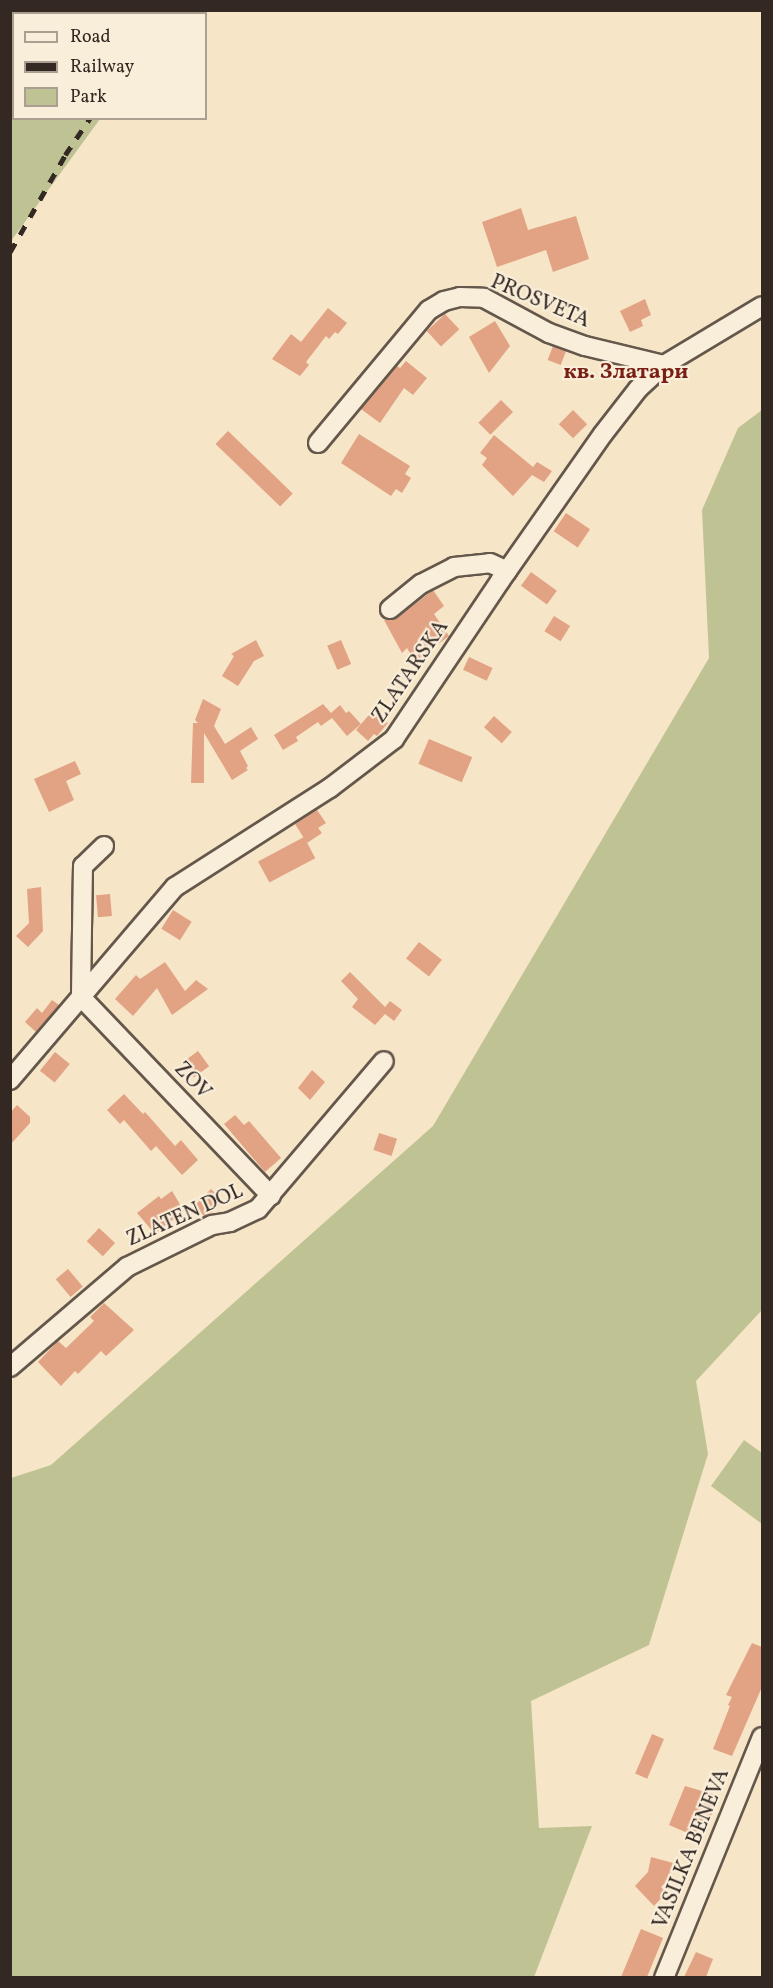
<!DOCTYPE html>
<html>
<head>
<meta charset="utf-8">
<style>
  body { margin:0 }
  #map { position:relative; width:773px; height:1988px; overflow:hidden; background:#f6e5c6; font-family:Vollkorn,serif }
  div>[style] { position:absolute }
  .green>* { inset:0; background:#bfc393 }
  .building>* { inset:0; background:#e2a384; transform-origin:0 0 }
  .roads { filter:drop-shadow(2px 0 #64574b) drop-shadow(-2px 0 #64574b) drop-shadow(0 2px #64574b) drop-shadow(0 -2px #64574b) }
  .minor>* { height:18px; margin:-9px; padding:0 9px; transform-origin:9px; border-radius:9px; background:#f9eeda }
  .rail>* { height:4.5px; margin-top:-2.25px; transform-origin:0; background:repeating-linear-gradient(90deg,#342822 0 10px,transparent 0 20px) }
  span { translate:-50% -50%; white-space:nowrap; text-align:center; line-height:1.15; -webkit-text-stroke:4.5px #f9eeda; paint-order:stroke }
  .street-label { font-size:21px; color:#342822 }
  .neighbourhood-label { font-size:22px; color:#7a1f14; font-weight:700 }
  .frame { position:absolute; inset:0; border:12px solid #342822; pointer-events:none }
  .legend { position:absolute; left:12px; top:12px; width:195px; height:108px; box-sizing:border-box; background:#f9eeda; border:2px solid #aa9f90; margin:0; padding:8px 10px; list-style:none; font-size:18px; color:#342822 }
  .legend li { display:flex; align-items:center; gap:12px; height:30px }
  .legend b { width:30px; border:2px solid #aa9f90 }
</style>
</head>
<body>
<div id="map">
  <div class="green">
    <div style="clip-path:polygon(11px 10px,180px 11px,177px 14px,14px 14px,14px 118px,100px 119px,11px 241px)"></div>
    <div style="clip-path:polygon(762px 410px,762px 1310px,696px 1381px,708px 1454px,649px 1645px,531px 1701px,539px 1828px,592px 1826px,534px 1977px,11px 1977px,11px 1478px,51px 1465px,433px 1126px,709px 658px,702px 510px,738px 428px)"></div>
    <div style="clip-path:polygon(744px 1440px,762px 1453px,762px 1524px,711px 1486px)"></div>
  </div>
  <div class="building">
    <div style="clip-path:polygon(521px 208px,528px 230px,576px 216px,589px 259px,553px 272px,546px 250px,497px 267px,482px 222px)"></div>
    <div style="clip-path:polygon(645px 299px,651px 315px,641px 320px,643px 326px,630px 332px,620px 311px)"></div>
    <div style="clip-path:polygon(328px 308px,347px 323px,338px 334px,335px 332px,329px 339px,326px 336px,306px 362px,309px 365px,300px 376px,272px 359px,291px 334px,301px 342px)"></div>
    <div style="left:445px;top:314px;width:21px;height:25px;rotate:47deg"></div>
    <div style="clip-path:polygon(495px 321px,510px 346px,489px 373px,469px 337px)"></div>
    <div style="left:553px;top:346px;width:14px;height:15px;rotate:21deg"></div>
    <div style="clip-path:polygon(406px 361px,427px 378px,413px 395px,404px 388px,380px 423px,361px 409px,397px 366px,400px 368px)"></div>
    <div style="left:501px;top:400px;width:17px;height:32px;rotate:45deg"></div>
    <div style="left:573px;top:410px;width:20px;height:20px;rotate:45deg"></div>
    <div style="left:228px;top:431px;width:90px;height:18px;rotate:44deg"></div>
    <div style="clip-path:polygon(359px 434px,410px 466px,405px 474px,411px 478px,402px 493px,396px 489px,391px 496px,341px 463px)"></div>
    <div style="clip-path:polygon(494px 435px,533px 467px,537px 462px,552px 471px,544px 482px,532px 475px,513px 496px,482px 465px,487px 458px,480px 453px)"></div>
    <div style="left:566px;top:513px;width:29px;height:22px;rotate:34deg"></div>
    <div style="left:531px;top:572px;width:32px;height:17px;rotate:36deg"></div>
    <div style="clip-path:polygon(433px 590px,444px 606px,434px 614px,449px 636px,415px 662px,407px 648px,402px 653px,384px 620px,397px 618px)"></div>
    <div style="left:554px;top:616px;width:19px;height:18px;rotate:32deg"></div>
    <div style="clip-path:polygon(256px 640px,264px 656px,254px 661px,238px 686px,222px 676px,234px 656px,231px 654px)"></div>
    <div style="left:341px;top:640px;width:26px;height:15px;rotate:67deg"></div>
    <div style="left:469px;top:657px;width:26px;height:14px;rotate:25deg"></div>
    <div style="clip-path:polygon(203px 699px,221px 709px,214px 726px,225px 744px,251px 727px,258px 739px,240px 751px,248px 766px,246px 768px,248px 770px,232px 780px,204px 733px,204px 783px,191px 783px,193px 723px,198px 723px,195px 720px)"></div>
    <div style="clip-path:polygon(323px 704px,331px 713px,340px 705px,346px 713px,349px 711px,361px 724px,347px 736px,332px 718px,321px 726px,318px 722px,296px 737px,298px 741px,283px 750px,274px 735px)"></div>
    <div style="clip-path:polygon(373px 710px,388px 723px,377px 736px,374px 734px,368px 741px,356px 730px)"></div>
    <div style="left:494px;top:716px;width:24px;height:15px;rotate:42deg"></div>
    <div style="left:429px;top:739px;width:47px;height:27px;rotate:23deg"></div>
    <div style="clip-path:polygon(75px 761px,81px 774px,66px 781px,74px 800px,49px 812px,34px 779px)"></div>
    <div style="clip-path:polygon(317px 810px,326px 823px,318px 828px,322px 833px,307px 843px,295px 824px)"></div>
    <div style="left:304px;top:837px;width:24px;height:52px;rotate:62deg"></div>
    <div style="clip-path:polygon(41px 887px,43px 931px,28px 947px,16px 936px,29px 923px,27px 889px)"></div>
    <div style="left:110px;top:894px;width:22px;height:14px;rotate:85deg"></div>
    <div style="left:173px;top:910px;width:22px;height:22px;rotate:32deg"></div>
    <div style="left:419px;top:942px;width:29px;height:21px;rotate:38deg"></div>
    <div style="clip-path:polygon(165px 962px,185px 991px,196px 980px,208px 989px,172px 1015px,157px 988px,133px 1016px,115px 999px,136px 975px,140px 979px)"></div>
    <div style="clip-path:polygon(350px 972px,385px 1007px,390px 1001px,402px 1010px,394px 1021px,385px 1014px,375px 1025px,352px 1007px,358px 999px,341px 981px)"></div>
    <div style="clip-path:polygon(52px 1000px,59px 1005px,36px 1032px,25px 1022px,37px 1008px,42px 1013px)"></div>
    <div style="left:198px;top:1051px;width:19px;height:19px;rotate:54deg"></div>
    <div style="left:55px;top:1052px;width:19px;height:24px;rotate:39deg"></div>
    <div style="clip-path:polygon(312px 1070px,325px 1082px,310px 1100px,298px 1088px)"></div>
    <div style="clip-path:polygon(124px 1094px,143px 1114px,145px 1112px,175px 1146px,181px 1140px,198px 1160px,182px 1175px,156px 1146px,151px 1151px,124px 1120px,120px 1124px,107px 1110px)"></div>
    <div style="clip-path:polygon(17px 1105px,30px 1117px,30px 1123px,10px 1145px,10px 1113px)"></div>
    <div style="clip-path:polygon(235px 1115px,244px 1125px,249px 1121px,281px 1158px,265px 1172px,224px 1124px)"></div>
    <div style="left:379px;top:1133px;width:19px;height:18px;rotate:18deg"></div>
    <div style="left:211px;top:1189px;width:17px;height:24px;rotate:45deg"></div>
    <div style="clip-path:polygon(172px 1191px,184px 1211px,155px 1234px,137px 1213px,159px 1196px,161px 1199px)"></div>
    <div style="left:99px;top:1228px;width:22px;height:18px;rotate:43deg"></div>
    <div style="left:68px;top:1269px;width:23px;height:16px;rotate:50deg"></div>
    <div style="clip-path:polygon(104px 1303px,134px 1330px,106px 1356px,101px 1351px,78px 1374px,75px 1371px,61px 1386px,38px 1362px,58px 1341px,66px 1348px,94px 1321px,90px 1317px)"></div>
    <div style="clip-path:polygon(752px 1643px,762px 1647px,762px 1687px,732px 1756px,713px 1749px,730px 1706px,728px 1705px,732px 1697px,726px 1695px)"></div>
    <div style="left:652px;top:1734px;width:13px;height:43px;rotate:23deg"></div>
    <div style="clip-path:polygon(685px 1786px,719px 1796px,707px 1826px,705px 1825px,701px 1834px,692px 1830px,690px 1834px,669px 1825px)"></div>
    <div style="clip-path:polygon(651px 1857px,673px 1863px,667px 1881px,661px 1887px,667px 1892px,654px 1906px,635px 1886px,648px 1872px)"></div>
    <div style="clip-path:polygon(641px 1929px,663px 1938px,647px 1977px,621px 1977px)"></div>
    <div style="clip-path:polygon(696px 1952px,713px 1959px,706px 1977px,684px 1977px)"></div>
  </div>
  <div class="roads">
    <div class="minor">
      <div style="left:318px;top:443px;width:173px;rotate:-50.2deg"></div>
      <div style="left:429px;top:310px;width:17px;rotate:-31deg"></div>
      <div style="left:444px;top:301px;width:16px;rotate:-14deg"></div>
      <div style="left:460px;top:297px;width:24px;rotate:2deg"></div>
      <div style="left:484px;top:298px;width:74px;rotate:28.3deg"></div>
      <div style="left:549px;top:333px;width:38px;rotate:20deg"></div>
      <div style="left:585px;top:346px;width:81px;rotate:13.5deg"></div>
      <div style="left:390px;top:609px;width:40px;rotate:-39deg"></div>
      <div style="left:421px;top:584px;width:37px;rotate:-27deg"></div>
      <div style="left:454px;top:567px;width:36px;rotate:-6deg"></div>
      <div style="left:490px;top:563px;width:19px;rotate:25deg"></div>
      <div style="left:104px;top:846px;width:29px;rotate:136deg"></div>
      <div style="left:83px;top:866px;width:131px;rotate:90.9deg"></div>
      <div style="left:81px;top:997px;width:275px;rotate:46.3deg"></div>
      <div style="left:10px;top:1080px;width:254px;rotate:-49.5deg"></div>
      <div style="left:175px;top:887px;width:184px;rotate:-32.6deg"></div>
      <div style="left:330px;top:788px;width:81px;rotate:-37.4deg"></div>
      <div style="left:394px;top:739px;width:190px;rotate:-56.1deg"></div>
      <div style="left:500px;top:581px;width:179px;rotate:-55deg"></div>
      <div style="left:603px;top:434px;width:57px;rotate:-52.1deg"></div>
      <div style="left:638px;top:389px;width:35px;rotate:-43deg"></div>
      <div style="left:664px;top:365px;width:114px;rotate:-31deg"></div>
      <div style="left:10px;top:1367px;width:154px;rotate:-40.5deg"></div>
      <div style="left:127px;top:1267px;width:95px;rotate:-26.3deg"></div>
      <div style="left:212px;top:1225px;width:18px;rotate:-9deg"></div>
      <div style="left:230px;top:1222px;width:31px;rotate:-25deg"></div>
      <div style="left:258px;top:1209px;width:194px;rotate:-49.6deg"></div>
      <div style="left:664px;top:1978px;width:260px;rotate:-67.9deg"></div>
    </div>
  </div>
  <div class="rail">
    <div style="left:160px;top:14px;width:4px;rotate:-63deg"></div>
    <div style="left:10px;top:252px;width:112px;rotate:-60.4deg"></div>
    <div style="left:65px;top:155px;width:45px;rotate:-56deg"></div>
  </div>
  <div class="street-label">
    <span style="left:540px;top:302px;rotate:23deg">PROSVETA</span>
    <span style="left:411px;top:672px;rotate:-56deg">ZLATARSKA</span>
    <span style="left:192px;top:1081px;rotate:46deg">ZOV</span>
    <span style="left:185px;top:1216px;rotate:-24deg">ZLATEN DOL</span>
    <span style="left:692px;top:1849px;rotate:-68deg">VASILKA BENEVA</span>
  </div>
  <div class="neighbourhood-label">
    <span style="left:626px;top:373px">кв. Златари</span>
  </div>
  <div class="frame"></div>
  <ul class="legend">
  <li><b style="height:8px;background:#f9eeda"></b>Road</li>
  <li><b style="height:8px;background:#342822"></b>Railway</li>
  <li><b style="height:16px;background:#bfc393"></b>Park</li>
  </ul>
</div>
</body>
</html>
